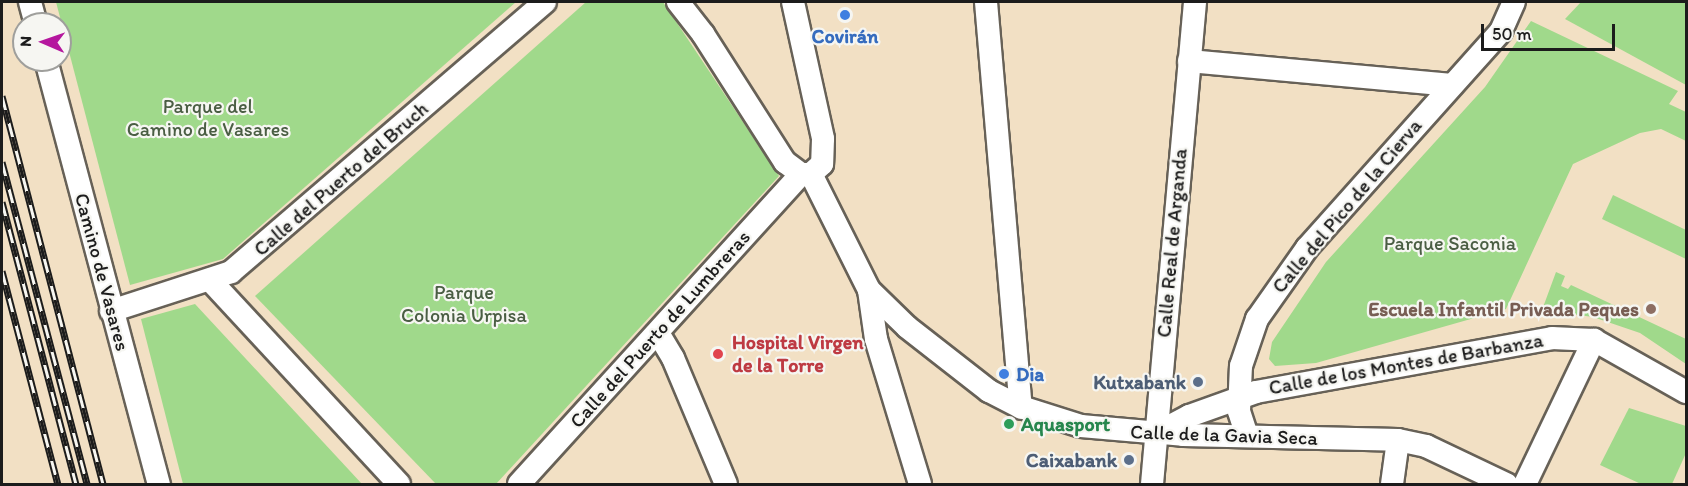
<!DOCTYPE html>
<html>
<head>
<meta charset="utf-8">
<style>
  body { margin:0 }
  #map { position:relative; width:1688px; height:486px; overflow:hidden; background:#f2e0c4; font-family:Itim,sans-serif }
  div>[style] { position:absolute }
  .green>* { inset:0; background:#a0d98b }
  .roads { filter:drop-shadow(2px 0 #676157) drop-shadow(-2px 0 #676157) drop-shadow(0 2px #676157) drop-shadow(0 -2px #676157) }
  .minor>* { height:22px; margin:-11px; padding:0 11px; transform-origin:11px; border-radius:11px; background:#fff }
  .rail>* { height:7px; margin-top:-3.5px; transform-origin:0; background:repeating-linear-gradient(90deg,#f6f6f2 0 14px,#1c1c1c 0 28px); box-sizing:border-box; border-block:2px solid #1c1c1c }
  .dots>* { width:16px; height:16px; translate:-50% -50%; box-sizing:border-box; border:3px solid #f6f6f2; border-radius:50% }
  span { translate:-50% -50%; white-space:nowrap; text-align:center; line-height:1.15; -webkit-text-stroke:4.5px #f6f6f2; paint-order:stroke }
  .shop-label { font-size:20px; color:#366cbe; font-weight:700 }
  .left { translate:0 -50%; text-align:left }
  .park-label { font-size:20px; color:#4a5e43 }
  .street-label { font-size:20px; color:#1c1c1c }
  .education-label { font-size:20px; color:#785e54; font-weight:700 }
  .right { translate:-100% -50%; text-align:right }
  .health-label { font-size:20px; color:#be3a42; font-weight:700 }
  .service-label { font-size:20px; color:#4e5e75; font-weight:700 }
  .leisure-label { font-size:20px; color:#27864d; font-weight:700 }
  .frame { position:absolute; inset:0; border:3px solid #1c1c1c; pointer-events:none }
  .north { position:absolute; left:12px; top:12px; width:60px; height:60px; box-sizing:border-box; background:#f6f6f2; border:2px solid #9f9f9c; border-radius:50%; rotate:272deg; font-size:16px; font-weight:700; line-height:24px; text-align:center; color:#1c1c1c }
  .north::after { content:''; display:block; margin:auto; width:21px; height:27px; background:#b5179e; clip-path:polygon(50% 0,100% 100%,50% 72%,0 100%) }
  .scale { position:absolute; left:1481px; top:24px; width:134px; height:27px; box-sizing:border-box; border:3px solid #1c1c1c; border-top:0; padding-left:8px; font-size:18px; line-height:21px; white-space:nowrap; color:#1c1c1c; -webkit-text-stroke:4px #f6f6f2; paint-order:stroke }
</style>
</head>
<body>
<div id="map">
  <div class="green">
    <div style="clip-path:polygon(56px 2px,516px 2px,223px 259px,130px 285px)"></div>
    <div style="clip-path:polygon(586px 2px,663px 2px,779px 176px,496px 484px,436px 484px,255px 296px)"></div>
    <div style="clip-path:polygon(1581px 2px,1686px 2px,1686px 85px,1565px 19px)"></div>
    <div style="clip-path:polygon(1531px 21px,1678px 91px,1669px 104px,1686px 112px,1686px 141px,1661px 129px,1640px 133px,1573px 164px,1506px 309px,1316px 363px,1275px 366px,1269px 359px,1272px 342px,1326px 262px,1485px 87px)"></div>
    <div style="clip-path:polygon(1613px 195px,1686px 230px,1686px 259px,1602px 219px)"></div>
    <div style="clip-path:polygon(1556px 272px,1565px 276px,1561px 286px,1568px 289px,1571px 285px,1686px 339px,1686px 364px,1640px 333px,1593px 317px,1542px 310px)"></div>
    <div style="clip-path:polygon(195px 304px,362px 484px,183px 484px,141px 319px)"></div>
    <div style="clip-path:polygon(1629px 408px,1686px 426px,1686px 453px,1672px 484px,1641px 484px,1600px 465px)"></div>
  </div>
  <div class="roads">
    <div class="minor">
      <div style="left:30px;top:2px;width:23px;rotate:75deg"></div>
      <div style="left:678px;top:2px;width:41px;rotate:52deg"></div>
      <div style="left:703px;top:34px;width:152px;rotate:57.4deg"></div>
      <div style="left:785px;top:162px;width:20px;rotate:37deg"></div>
      <div style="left:801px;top:174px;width:10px"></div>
      <div style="left:811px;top:174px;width:130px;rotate:63.4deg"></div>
      <div style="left:869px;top:290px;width:49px;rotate:81.9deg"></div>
      <div style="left:876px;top:339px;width:152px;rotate:73.1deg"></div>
      <div style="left:793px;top:2px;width:140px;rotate:77.6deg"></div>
      <div style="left:823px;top:139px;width:25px;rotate:92deg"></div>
      <div style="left:822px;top:164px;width:15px;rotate:138deg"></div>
      <div style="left:986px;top:2px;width:407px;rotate:85.1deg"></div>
      <div style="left:46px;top:60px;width:439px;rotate:75.1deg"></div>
      <div style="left:1189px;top:61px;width:264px;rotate:5.2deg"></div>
      <div style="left:210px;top:280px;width:278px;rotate:47.2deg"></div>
      <div style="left:869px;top:290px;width:53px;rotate:44.2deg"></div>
      <div style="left:907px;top:327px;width:104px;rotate:38deg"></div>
      <div style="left:989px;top:391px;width:36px;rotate:27deg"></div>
      <div style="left:1021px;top:407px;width:63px;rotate:17.6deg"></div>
      <div style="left:1081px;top:426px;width:102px;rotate:5deg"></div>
      <div style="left:1183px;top:435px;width:215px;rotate:1.3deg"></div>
      <div style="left:1398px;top:440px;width:29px;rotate:12deg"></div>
      <div style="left:1426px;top:446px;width:89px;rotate:25.4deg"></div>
      <div style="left:111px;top:311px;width:126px;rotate:-18deg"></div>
      <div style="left:231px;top:272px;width:414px;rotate:-40.7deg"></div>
      <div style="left:658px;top:333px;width:29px;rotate:59deg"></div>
      <div style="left:673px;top:358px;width:137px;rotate:67.2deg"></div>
      <div style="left:1157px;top:433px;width:36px;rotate:-28deg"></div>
      <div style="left:1189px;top:416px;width:71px;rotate:-19.7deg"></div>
      <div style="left:1256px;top:392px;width:301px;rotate:-10.3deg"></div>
      <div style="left:1552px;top:338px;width:42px;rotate:2.7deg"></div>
      <div style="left:1594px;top:340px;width:106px;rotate:29.5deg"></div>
      <div style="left:1247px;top:436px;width:26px;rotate:-108deg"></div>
      <div style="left:1239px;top:411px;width:45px;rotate:-87.5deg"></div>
      <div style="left:1241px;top:366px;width:50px;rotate:-71.2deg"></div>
      <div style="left:1257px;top:319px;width:87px;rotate:-54.8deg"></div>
      <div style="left:1307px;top:248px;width:291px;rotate:-48.2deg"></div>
      <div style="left:1501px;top:31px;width:32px;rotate:-66deg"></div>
      <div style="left:519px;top:484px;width:419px;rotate:-47.7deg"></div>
      <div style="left:1152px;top:484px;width:484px;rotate:-84.9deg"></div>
      <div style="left:1392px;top:484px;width:44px;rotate:-82.2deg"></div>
      <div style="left:1525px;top:484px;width:160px;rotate:-64.4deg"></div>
    </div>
  </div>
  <div class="rail">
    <div style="left:2px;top:96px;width:401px;rotate:75.4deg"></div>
    <div style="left:2px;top:162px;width:333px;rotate:75.2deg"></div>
    <div style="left:2px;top:202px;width:292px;rotate:75.3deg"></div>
    <div style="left:2px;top:271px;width:220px;rotate:75.3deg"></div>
  </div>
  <div class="dots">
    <div style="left:845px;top:15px;background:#3f7fe0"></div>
    <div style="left:1651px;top:309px;background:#8d6e63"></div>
    <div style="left:718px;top:354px;background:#e0444e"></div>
    <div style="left:1004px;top:374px;background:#3f7fe0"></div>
    <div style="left:1198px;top:382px;background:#5c6f8a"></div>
    <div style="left:1009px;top:424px;background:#2e9e5b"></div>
    <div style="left:1129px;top:460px;background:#5c6f8a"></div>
  </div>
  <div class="shop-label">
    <span style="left:845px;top:36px">Covirán</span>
    <span class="left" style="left:1016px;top:374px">Dia</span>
  </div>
  <div class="park-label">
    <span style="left:208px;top:118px">Parque del<br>Camino de Vasares</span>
    <span style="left:1450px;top:243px">Parque Saconia</span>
    <span style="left:464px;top:304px">Parque<br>Colonia Urpisa</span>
  </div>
  <div class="street-label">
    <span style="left:341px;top:179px;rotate:-41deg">Calle del Puerto del Bruch</span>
    <span style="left:1347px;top:206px;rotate:-50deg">Calle del Pico de la Cierva</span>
    <span style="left:1172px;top:243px;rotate:-85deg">Calle Real de Arganda</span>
    <span style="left:102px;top:272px;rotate:75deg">Camino de Vasares</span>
    <span style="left:660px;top:329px;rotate:-48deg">Calle del Puerto de Lumbreras</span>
    <span style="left:1406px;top:364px;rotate:-10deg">Calle de los Montes de Barbanza</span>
    <span style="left:1224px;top:435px;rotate:2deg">Calle de la Gavia Seca</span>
  </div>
  <div class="education-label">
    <span class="right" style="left:1639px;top:309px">Escuela Infantil Privada Peques</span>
  </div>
  <div class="health-label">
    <span class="left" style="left:732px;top:354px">Hospital Virgen<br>de la Torre</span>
  </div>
  <div class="service-label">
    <span class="right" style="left:1186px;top:382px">Kutxabank</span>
    <span class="right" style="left:1117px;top:460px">Caixabank</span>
  </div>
  <div class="leisure-label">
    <span class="left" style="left:1021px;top:424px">Aquasport</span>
  </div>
  <div class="frame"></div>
  <div class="north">N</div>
  <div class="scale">50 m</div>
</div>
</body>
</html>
